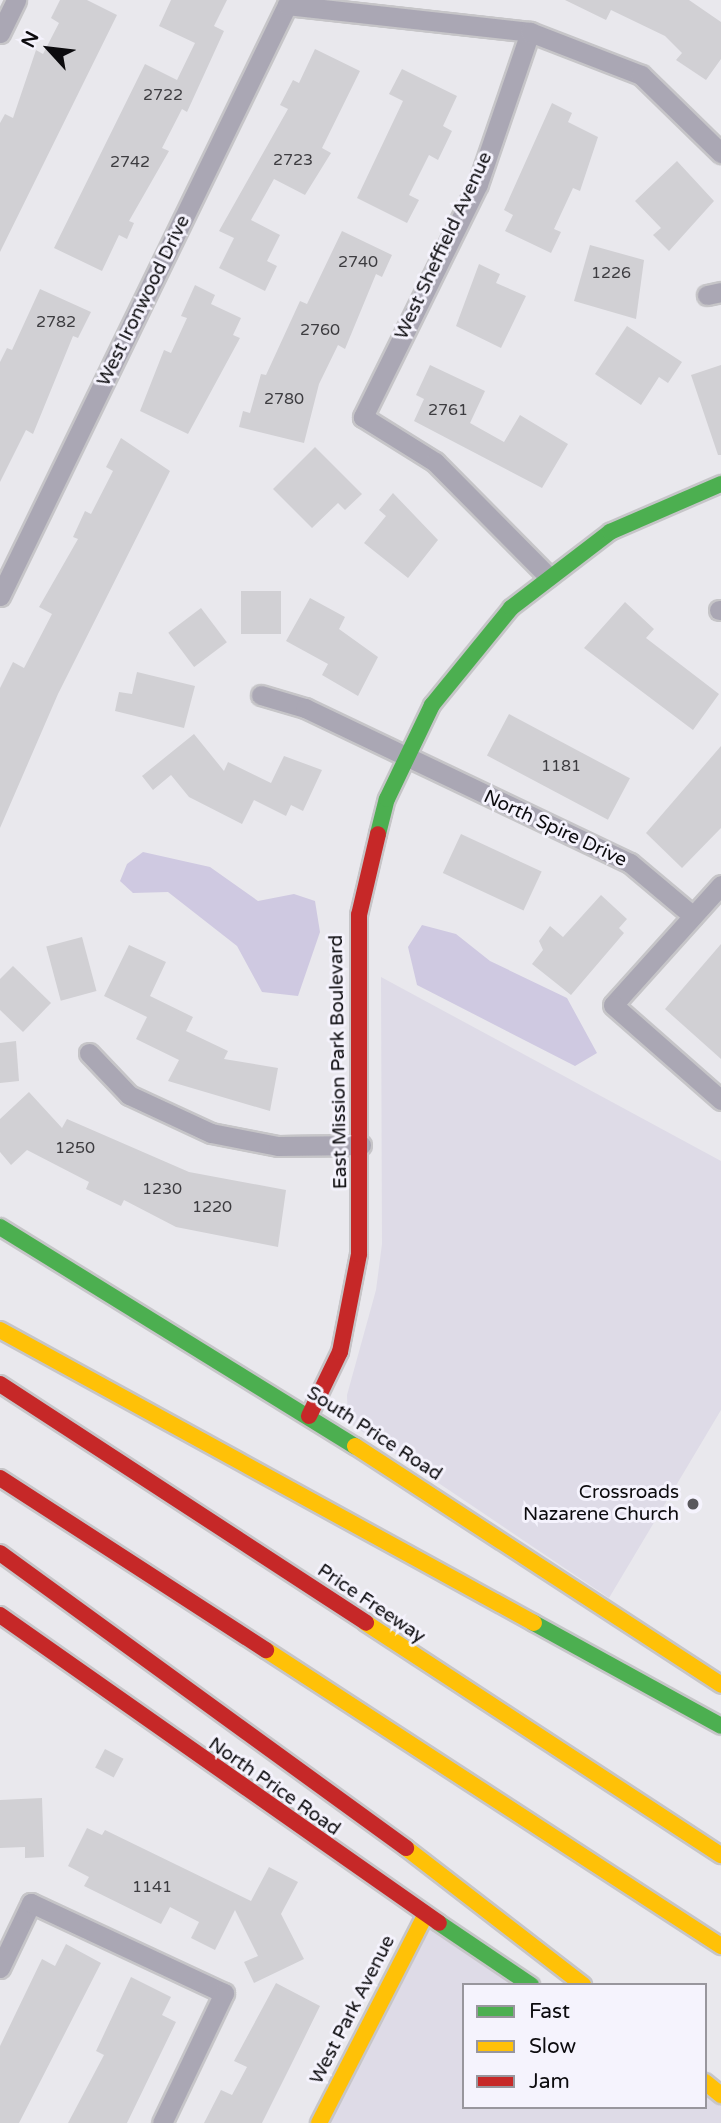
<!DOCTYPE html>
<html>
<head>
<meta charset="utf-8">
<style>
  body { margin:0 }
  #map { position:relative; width:721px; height:2123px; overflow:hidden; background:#e9e8ed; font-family:"Varela Round",sans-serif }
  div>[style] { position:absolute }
  .built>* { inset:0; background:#dedbe7 }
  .green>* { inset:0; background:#cfc9e1 }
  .building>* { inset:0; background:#d1d0d4; transform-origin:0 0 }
  .roads { filter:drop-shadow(2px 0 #c6c5c8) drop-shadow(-2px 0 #c6c5c8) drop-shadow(0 2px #c6c5c8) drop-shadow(0 -2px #c6c5c8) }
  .street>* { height:19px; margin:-9.5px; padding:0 9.5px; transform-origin:9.5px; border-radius:9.5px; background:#aaa7b4 }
  .fast>* { height:16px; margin:-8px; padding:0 8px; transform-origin:8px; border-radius:8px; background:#4caf50 }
  .slow>* { height:16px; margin:-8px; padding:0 8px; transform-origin:8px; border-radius:8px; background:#ffc107 }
  .jam>* { height:16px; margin:-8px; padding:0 8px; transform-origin:8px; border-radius:8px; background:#c62828 }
  .dots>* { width:19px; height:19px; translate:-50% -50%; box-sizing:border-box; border:4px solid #f5f3fd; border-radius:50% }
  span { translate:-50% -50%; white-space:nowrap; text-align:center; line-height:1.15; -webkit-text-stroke:6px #f5f3fd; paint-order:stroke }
  .number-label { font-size:16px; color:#3d3c40 }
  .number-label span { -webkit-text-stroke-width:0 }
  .street-label { font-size:19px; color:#0c0b0e }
  .poi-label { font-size:19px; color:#0c0b0e }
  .right { translate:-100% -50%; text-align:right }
  .legend { position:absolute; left:462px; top:1983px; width:245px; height:126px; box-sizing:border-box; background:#f5f3fd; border:2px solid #98969d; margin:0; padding:9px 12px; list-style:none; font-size:21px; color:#0c0b0e }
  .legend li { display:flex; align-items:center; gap:14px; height:35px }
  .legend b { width:35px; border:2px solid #98969d }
  .north { position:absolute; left:14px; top:14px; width:70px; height:70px; -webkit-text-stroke:5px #f5f3fd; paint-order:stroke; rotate:297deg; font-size:19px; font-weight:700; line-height:28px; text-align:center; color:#0c0b0e }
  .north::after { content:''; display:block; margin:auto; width:24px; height:32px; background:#0c0b0e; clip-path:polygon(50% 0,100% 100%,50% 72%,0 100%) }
</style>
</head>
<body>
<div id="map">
  <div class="built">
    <div style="clip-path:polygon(381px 977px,721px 1161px,721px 1410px,609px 1598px,348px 1422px,347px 1395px,376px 1290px,382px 1244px)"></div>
    <div style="clip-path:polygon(425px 1916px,531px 1985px,464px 1985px,464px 2107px,705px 2107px,705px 2092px,721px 2101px,721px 2123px,319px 2123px)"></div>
  </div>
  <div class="green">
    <div style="clip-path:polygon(143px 852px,210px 867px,258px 901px,294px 894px,315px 901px,320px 932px,298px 996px,262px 992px,237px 946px,168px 892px,133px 893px,120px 881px,127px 864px)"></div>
    <div style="clip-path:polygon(422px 925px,456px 934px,490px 961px,567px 998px,597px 1053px,575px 1066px,417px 985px,408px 947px)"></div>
  </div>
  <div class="building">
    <div style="clip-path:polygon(60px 0,87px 0,117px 15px,0 252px,0 123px,5px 114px,13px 118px,36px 50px,43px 54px,59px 23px,51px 18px)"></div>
    <div style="clip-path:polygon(171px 0,227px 0,214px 26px,224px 31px,187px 112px,182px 109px,162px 148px,169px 151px,129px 221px,134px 223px,127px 239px,119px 235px,102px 271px,54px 248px,145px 64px,177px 80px,195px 43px,159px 26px)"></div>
    <div style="clip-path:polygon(565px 0,689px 0,721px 22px,721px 59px,706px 80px,676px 60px,682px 53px,665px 36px,611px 10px,606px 20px)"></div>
    <div style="clip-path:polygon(315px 49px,360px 71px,322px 148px,331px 153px,305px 195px,274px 179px,251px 220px,280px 235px,267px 261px,277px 266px,265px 291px,219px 268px,234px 238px,219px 231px,288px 109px,280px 105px,293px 80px,299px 83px)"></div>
    <div style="clip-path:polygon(402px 69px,457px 96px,443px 126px,452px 131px,438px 160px,429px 155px,409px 195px,419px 200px,407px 223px,357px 198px,403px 101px,389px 94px)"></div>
    <div style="clip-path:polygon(552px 103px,572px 113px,568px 122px,598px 137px,580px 191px,573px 188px,554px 229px,561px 232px,551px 253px,505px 231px,513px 215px,504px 210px)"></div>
    <div style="clip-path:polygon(677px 161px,714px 201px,669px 251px,653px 235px,661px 228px,635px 201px)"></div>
    <div style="clip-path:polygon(342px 231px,392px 255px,382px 277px,376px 274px,345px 349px,338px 345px,319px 384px,304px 443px,239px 427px,243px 411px,250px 413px,261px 374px,266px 375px,300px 301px,307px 304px)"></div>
    <div style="clip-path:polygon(590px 245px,644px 260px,636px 319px,574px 301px)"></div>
    <div style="clip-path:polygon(479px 264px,500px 274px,496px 283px,526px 296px,501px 348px,456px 326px)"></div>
    <div style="clip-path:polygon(195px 285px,215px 295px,211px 304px,241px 318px,233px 335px,240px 338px,188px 434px,140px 411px,164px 350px,171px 353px,187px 318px,181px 316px)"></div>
    <div style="clip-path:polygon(40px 289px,91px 312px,78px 338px,73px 336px,33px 434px,26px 430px,0 482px,0 362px,7px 348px,12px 350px)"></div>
    <div style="clip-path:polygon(627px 326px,682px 362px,668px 383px,659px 377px,641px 405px,595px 374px)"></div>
    <div style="clip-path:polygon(430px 365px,485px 391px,470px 423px,504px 442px,520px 415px,568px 444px,542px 488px,414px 421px,424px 399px,416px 395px)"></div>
    <div style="clip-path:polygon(721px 365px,721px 455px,718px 455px,691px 375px)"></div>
    <div style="clip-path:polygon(121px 438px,170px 471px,58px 694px,0 828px,0 688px,13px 662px,24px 668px,52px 614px,39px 607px,78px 539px,73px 537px,85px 511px,91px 514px,113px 471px,106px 467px)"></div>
    <div style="clip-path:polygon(315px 447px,362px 494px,345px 510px,338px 503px,312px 528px,273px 489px)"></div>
    <div style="clip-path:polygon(393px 493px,438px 540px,408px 578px,364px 543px,386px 516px,379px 510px)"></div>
    <div style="left:241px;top:591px;width:40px;height:43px"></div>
    <div style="clip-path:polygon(310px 598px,345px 617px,339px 629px,378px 657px,358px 696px,322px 675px,328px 664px,286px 641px)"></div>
    <div style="clip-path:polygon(625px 602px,654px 629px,646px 638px,719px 694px,693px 730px,584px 648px)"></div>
    <div style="left:201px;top:608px;width:43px;height:41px;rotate:53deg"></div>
    <div style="clip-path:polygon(137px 672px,195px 686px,184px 728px,115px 711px,119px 692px,132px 694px)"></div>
    <div style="left:509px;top:714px;width:137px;height:47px;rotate:28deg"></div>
    <div style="clip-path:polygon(194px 734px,224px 771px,228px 762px,271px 783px,284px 756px,322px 770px,303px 811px,291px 805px,286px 816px,254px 800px,242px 824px,189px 797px,171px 775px,153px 790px,142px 776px)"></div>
    <div style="clip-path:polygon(721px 746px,721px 828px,682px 868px,646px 833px)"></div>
    <div style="left:461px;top:834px;width:89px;height:43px;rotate:25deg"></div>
    <div style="clip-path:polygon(601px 895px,627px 919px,619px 928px,624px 933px,571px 995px,532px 964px,543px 950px,539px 941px,550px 926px,563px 937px)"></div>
    <div style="left:82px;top:937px;width:56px;height:37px;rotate:75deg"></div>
    <div style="clip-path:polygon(721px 944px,721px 1059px,665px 1009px)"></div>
    <div style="clip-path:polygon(129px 945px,166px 962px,150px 996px,193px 1017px,186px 1031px,228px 1051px,224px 1059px,278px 1068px,270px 1111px,168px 1081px,179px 1060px,136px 1039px,147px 1017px,104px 996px)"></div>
    <div style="clip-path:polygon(13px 966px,51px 1003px,23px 1032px,0 1010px,0 979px)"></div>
    <div style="clip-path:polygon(16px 1041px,19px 1081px,0 1083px,0 1043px)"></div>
    <div style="clip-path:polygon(29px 1092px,62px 1128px,67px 1119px,189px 1172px,286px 1190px,278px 1247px,176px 1227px,124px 1200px,121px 1206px,86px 1189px,89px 1182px,27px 1150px,11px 1165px,0 1152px,0 1119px)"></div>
    <div style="left:105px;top:1749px;width:21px;height:21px;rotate:28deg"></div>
    <div style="clip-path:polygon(42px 1798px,44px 1857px,25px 1858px,25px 1847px,0 1848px,0 1800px)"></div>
    <div style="clip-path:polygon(87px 1828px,102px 1835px,105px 1830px,251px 1901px,269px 1867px,298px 1882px,281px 1914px,304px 1959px,254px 1983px,244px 1962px,258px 1956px,235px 1910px,215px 1950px,191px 1938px,199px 1922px,170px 1907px,161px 1924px,84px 1886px,89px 1877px,68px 1866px)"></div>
    <div style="clip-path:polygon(66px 1944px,101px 1963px,19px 2123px,0 2123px,0 2046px,42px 1959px,55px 1966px)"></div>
    <div style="clip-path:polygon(131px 1977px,171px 1997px,162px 2015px,176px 2022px,127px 2123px,68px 2123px,104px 2055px,96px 2051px)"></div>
    <div style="clip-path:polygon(276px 1983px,320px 2006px,292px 2063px,262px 2123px,204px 2123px,221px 2090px,232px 2095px,247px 2067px,234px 2061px)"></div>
  </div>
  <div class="roads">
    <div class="street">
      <div style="left:530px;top:32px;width:161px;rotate:108.9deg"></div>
      <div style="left:478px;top:184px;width:260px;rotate:116.3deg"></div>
      <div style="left:363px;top:417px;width:85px;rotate:32deg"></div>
      <div style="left:435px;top:462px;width:161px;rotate:45.3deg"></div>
      <div style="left:0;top:33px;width:37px;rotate:-64deg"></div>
      <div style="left:707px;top:295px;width:14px;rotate:-12deg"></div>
      <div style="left:0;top:596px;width:657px;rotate:-64.1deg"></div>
      <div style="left:287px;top:5px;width:244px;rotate:6.3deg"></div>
      <div style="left:530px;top:32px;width:119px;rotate:21.2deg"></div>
      <div style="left:641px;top:75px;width:112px;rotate:44.3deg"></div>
      <div style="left:719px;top:610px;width:2px"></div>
      <div style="left:261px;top:695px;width:46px;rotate:16.5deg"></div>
      <div style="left:305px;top:708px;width:360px;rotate:25.5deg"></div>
      <div style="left:630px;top:863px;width:82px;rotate:40.1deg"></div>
      <div style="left:721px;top:885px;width:161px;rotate:132deg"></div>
      <div style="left:613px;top:1005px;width:144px;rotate:41.3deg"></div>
      <div style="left:89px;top:1053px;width:58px;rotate:46.4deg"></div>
      <div style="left:129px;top:1095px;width:90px;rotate:24.9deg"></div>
      <div style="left:211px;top:1133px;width:68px;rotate:11deg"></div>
      <div style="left:278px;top:1146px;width:83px;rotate:-0.7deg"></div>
      <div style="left:0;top:1968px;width:72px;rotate:-64.5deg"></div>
      <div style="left:31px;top:1903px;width:213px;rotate:25deg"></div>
      <div style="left:224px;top:1993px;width:144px;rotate:115.5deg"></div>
    </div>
    <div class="fast">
      <div style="left:378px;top:834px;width:36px;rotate:-76deg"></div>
      <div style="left:387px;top:799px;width:104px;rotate:-64.4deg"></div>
      <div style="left:432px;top:705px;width:125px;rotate:-50.8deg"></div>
      <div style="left:511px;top:608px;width:125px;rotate:-37.5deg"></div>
      <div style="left:610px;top:532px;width:121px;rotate:-23.4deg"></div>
      <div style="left:0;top:1227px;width:417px;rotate:31.7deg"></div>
      <div style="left:534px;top:1623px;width:213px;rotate:28.8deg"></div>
      <div style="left:439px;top:1923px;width:111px;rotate:34deg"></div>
    </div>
    <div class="slow">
      <div style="left:0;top:1330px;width:609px;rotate:28.75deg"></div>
      <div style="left:355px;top:1446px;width:437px;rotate:33.1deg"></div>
      <div style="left:366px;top:1623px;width:424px;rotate:33.2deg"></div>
      <div style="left:266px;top:1650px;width:543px;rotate:33.05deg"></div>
      <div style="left:406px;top:1848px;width:224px;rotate:37.7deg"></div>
      <div style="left:705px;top:2082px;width:21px;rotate:39deg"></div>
      <div style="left:319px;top:2123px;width:233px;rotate:-62.9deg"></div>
    </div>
    <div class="jam">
      <div style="left:0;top:1384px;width:437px;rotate:33.1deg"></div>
      <div style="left:309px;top:1416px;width:71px;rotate:-64.2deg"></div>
      <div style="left:340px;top:1352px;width:100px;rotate:-79deg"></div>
      <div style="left:359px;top:1254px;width:339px;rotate:-90deg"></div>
      <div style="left:359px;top:915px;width:83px;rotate:-76.8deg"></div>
      <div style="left:0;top:1478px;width:317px;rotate:32.9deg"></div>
      <div style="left:0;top:1553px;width:502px;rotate:36deg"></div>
      <div style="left:0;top:1615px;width:536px;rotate:35.05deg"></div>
    </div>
  </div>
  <div class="dots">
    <div style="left:693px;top:1504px;background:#59585c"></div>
  </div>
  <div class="number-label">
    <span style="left:163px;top:95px">2722</span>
    <span style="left:293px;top:160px">2723</span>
    <span style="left:130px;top:162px">2742</span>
    <span style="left:358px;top:262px">2740</span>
    <span style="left:611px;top:273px">1226</span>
    <span style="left:56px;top:322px">2782</span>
    <span style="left:320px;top:330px">2760</span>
    <span style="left:284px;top:399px">2780</span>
    <span style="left:448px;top:410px">2761</span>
    <span style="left:561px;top:766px">1181</span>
    <span style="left:75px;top:1148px">1250</span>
    <span style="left:162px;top:1189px">1230</span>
    <span style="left:212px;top:1207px">1220</span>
    <span style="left:152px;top:1887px">1141</span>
  </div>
  <div class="street-label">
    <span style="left:444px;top:246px;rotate:-65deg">West Sheffield Avenue</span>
    <span style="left:144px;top:301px;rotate:-64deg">West Ironwood Drive</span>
    <span style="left:555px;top:829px;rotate:25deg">North Spire Drive</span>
    <span style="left:339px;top:1062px;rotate:-91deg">East Mission Park Boulevard</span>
    <span style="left:374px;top:1434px;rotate:33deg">South Price Road</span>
    <span style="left:371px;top:1604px;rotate:34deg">Price Freeway</span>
    <span style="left:274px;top:1787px;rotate:35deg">North Price Road</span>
    <span style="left:353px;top:2010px;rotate:-63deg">West Park Avenue</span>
  </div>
  <div class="poi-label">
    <span class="right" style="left:679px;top:1504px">Crossroads<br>Nazarene Church</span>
  </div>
  <ul class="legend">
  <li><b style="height:9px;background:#4caf50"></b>Fast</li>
  <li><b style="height:9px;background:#ffc107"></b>Slow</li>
  <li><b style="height:9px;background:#c62828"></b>Jam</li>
  </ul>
  <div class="north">N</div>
</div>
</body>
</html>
